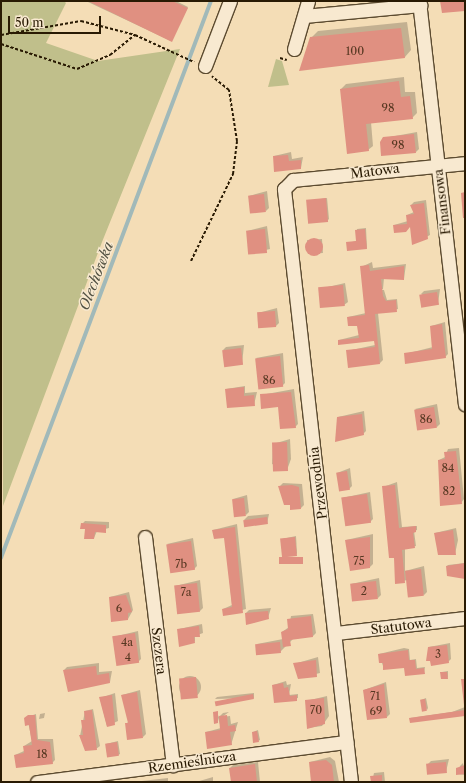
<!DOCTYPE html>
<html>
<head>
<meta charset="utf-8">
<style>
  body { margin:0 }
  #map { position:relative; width:466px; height:783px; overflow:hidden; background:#f4ddb6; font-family:"Libre Caslon Text",serif }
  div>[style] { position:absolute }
  .green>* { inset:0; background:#c0bf8b }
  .shadow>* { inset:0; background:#0003; transform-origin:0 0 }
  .round { border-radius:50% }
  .stream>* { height:3.5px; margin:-1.75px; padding:0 1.75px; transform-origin:1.75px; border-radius:1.75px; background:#a1b9b9 }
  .building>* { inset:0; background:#e09081; transform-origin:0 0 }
  .path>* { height:2px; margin-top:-1px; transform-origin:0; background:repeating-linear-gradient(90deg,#291a03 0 3px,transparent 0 5px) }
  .roads { filter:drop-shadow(1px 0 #5c4b30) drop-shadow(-1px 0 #5c4b30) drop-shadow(0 1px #5c4b30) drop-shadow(0 -1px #5c4b30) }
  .minor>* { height:13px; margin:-6.5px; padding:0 6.5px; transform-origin:6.5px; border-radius:6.5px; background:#f8e9d0 }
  span { translate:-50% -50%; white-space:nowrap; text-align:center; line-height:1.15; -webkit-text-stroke:3px #f8e9d0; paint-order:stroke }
  .number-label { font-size:11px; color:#573822 }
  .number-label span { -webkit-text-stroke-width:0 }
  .street-label { font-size:13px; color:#291a03 }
  .water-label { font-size:14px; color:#535243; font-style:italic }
  .frame { position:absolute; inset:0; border:2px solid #291a03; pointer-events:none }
  .scale { position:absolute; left:8px; top:16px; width:93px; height:18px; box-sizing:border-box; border:2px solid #291a03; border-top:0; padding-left:5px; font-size:12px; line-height:14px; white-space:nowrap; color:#291a03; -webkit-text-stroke:3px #f8e9d0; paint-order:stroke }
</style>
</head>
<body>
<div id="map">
  <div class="green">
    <div style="clip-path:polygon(1px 1px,64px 1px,66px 3px,46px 43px,98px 61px,180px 49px,102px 242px,3px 506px)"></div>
    <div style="clip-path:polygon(276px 59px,282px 61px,289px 85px,268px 87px)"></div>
  </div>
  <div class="shadow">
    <div style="clip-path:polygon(176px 1px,188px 7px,171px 41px,88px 2px)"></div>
    <div style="clip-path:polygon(407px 22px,411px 50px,405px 57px,300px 70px,311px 38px,318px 31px)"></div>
    <div style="clip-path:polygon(404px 77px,405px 92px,415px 92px,417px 113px,412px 118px,371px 122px,373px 146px,368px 150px,341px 89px,346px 84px)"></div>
    <div style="clip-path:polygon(417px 132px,419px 149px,416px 152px,384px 138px)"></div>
    <div style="clip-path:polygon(291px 152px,292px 159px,303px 157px,301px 168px,274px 156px)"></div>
    <div style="clip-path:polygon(267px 191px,269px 208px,266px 211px,249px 196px)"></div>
    <div style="clip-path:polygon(327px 198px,329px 219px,327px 221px,307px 201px)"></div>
    <div style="clip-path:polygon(426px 200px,430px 235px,413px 244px,411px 226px,394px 225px,408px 221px,407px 215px,414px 212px,411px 205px,414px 202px)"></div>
    <div style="clip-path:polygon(267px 226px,270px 249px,249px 254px,247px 231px)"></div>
    <div style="clip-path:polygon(366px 228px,367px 248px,348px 243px,357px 241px,357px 229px)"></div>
    <div style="left:322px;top:239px;width:14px;height:15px;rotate:86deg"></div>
    <div style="clip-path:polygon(372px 262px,373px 268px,406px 264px,404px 279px,384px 278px,383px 289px,375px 289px,384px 290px,387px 300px,397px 299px,398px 309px,378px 313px,383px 360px,380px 363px,347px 351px,375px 345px,375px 340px,339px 340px,359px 335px,358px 324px,348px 317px,366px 313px,361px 267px)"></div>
    <div style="clip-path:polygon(345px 283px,348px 302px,344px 305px,319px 289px)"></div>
    <div style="clip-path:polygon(440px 289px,438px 304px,421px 294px,424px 291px)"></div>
    <div style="clip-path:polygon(277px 308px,279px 323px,276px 326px,258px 313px)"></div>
    <div style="clip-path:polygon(445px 322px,448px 354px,445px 357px,405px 354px,433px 347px,431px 326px)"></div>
    <div style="clip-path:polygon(244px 345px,242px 364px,223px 350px,226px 347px)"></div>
    <div style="clip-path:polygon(283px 353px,285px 383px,282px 386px,256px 358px)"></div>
    <div style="clip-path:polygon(245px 386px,245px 393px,257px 392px,254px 405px,226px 389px)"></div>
    <div style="clip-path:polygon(294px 389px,298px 424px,295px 427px,279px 406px,261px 395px)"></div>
    <div style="clip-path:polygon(437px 404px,440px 424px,437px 427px,415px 409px)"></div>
    <div style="clip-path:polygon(364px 411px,366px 431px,363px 434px,338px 417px)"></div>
    <div style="clip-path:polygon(290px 439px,291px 459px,287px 470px,272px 464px,273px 444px)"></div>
    <div style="clip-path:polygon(459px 448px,464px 499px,461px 503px,439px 460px,445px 457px,448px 449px)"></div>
    <div style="clip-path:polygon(350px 468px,352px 486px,349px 489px,337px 473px)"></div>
    <div style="clip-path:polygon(397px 482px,402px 527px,417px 526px,417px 530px,414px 531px,416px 546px,405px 548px,405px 571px,424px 566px,427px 592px,424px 595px,407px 580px,396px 583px,395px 557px,390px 557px,383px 487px)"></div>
    <div style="clip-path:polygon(283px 483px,302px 484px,304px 505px,301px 508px,291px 504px,280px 486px)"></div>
    <div style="clip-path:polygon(370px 492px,373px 519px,370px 522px,342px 498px)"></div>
    <div style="clip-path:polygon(247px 495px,249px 512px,246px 515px,233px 499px)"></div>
    <div style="clip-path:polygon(269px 514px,267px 524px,244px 520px,248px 516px)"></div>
    <div style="clip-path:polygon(85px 521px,109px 522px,109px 528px,97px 531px,94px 538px,82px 524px)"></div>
    <div style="clip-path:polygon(237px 524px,246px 609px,224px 615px,223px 609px,232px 605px,225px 537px,213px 530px)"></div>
    <div style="clip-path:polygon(456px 528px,458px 540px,455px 554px,438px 545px,435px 533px)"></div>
    <div style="clip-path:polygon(373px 534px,373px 564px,370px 567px,346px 540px)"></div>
    <div style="clip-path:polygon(296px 536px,297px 553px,296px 555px,282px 539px)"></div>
    <div style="clip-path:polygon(193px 538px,197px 566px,194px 569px,167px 544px)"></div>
    <div style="clip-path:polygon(303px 557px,302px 563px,280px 559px,281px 558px)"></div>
    <div style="clip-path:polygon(465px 563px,465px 577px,447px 566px,448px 565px)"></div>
    <div style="clip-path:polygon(379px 578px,381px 595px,378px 598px,351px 584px)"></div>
    <div style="clip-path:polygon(200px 580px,203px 608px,200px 611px,175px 586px)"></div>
    <div style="clip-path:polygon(129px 592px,133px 610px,128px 619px,110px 597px)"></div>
    <div style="clip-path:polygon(271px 608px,268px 618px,246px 613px,249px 610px)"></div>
    <div style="clip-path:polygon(313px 614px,316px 633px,313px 636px,293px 639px,280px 652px,257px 644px,283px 639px,282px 632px,289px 627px,291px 616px)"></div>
    <div style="clip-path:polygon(202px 624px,203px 633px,195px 636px,195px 642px,179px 629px)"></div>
    <div style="clip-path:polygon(138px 631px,141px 659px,138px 662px,113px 637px)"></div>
    <div style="clip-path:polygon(450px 643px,451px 659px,448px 662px,429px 647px)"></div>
    <div style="clip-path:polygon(404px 648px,409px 649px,410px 660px,416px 659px,417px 668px,425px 667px,424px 673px,405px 666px,384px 669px,379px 654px)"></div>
    <div style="clip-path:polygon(318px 657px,320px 673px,299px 678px,294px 664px)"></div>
    <div style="clip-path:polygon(99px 663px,99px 672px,112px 671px,110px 682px,69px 691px,64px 670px,67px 667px)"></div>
    <div style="clip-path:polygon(448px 671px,448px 678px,441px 673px,442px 672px)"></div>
    <div class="round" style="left:179px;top:676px;width:22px;height:22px"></div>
    <div style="clip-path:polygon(286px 681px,287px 685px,291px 684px,289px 695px,298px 694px,298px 698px,275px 702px,273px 685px)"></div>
    <div style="clip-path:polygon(386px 682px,390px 714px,387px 717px,364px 690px)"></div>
    <div style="clip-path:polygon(140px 690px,146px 734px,143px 737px,126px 724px,129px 721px,122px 695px)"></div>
    <div style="clip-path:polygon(115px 693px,118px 721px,107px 726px,100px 698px)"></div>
    <div style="clip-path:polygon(254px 693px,254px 698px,215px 699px,217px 697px)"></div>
    <div style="clip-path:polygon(327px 696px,329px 716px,322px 726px,308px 728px,306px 701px)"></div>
    <div style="clip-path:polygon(426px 698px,428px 708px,427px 710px,421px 700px)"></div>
    <div style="clip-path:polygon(465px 707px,465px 715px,410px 718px,452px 712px)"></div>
    <div style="clip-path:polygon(93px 709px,100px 746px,96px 749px,80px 736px,85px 711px)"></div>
    <div style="clip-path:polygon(216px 711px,219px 717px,223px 713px,229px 712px,222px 717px,230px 716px,231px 724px,238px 722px,231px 745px,206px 732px,221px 728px)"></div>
    <div style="clip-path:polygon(45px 713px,44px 718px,39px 719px,40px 714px)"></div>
    <div style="clip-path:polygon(36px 714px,38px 739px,53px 739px,55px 760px,52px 763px,15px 755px,24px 751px,24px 746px,32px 741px,27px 717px)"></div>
    <div style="clip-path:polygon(258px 730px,260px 740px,258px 741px,253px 732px)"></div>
    <div style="clip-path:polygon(118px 741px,120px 754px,118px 755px,106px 744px)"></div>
    <div style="clip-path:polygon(330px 757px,335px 761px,339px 782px,312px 782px,310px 762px)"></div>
    <div style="clip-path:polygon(449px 759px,446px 772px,428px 764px,431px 761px)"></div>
    <div style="clip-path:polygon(258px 762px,260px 782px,232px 782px,230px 768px,233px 765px)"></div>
    <div style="clip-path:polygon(463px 763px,465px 775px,458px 774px,460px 766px)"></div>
    <div style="clip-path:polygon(384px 772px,385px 782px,372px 782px,374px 773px)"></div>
    <div style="clip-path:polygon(213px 777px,213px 782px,196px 782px)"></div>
    <div style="clip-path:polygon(168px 778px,168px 782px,133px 782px)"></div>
  </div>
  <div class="stream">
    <div style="left:1px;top:558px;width:595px;rotate:-69.34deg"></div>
  </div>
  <div class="building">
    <div style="clip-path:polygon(88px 1px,172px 1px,188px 8px,172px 42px)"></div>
    <div style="clip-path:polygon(440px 1px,465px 1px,465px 11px,442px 13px)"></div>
    <div style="clip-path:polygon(401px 28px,405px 58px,299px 71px,310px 37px)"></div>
    <div style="clip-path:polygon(399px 81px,401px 97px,410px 96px,413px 119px,366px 124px,369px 151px,347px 154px,340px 89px)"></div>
    <div style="clip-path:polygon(414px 134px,416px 153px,381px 156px,380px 142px,383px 137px)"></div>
    <div style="clip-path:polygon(288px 155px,289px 161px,301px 160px,301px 169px,274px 172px,273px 156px)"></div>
    <div style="clip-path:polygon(465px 192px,465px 218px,463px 218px,461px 193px)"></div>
    <div style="left:264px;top:194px;width:18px;height:16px;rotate:84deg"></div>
    <div style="left:326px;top:198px;width:24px;height:20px;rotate:85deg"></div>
    <div style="clip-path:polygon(424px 203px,428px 239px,412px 245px,410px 227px,406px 232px,394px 233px,393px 225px,407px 224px,406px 215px,414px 214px,410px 205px)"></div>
    <div style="left:265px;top:229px;width:24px;height:19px;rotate:85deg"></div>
    <div style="clip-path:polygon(365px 229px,367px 249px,347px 251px,346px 242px,356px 241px,355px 230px)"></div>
    <div class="round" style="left:305px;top:238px;width:18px;height:18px"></div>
    <div style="clip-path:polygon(369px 265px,370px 271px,404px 266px,404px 280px,381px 279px,383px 296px,386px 301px,396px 300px,397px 312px,375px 314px,380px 364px,348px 368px,346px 350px,375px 347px,374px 341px,338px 345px,338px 340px,359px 338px,357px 326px,348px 326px,347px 317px,365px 315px,360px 266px)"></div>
    <div style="left:343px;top:285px;width:21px;height:25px;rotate:85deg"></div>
    <div style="left:437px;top:292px;width:13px;height:18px;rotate:81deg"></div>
    <div style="left:275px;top:311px;width:16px;height:18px;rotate:86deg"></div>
    <div style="clip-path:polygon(442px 324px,446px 358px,405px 364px,404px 353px,432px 349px,430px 326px)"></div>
    <div style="left:241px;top:348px;width:17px;height:19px;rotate:83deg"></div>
    <div style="left:280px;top:356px;width:31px;height:25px;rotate:84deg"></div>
    <div style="clip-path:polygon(244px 387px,244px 396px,254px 395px,255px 406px,227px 408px,225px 389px)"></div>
    <div style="clip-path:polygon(291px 392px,296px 428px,280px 429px,278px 407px,261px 409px,260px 394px)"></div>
    <div style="left:434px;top:407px;width:21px;height:20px;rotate:82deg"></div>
    <div style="clip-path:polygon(362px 414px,364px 435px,335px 442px,337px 417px)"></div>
    <div style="left:287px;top:442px;width:29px;height:15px;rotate:88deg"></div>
    <div style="clip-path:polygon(456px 451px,462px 504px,440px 506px,438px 460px,445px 459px,444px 452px)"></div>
    <div style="left:347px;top:471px;width:19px;height:11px;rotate:81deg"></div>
    <div style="clip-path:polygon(292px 485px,299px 487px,301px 509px,290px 510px,290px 505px,284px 505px,278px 486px)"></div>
    <div style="clip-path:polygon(395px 485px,399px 528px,416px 526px,416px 532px,413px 533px,415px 548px,402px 550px,405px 583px,395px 584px,394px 558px,389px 558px,382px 486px)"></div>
    <div style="left:367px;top:494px;width:29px;height:26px;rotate:82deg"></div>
    <div style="left:244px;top:498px;width:18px;height:12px;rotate:84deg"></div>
    <div style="left:267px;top:517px;width:7px;height:24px;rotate:82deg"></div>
    <div style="clip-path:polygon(81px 523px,106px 525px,106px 533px,95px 532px,94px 539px,84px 539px,85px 529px,80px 529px)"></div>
    <div style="clip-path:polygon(235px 527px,243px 613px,223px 616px,222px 609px,232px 607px,224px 538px,214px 539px,212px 530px)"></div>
    <div style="clip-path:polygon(453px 530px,456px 555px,438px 555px,434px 533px)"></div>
    <div style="left:295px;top:537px;width:19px;height:15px;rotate:84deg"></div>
    <div style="clip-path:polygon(370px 537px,370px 568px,350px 571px,345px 540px)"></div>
    <div style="left:191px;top:541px;width:29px;height:25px;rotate:82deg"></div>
    <div style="left:303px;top:557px;width:7px;height:24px;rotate:90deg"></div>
    <div style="clip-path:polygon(465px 563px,465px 579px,447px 576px,446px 566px)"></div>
    <div style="left:421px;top:569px;width:27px;height:16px;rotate:84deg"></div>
    <div style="left:376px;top:581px;width:18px;height:26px;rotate:84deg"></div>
    <div style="left:197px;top:583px;width:29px;height:23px;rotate:84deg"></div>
    <div style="clip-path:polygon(126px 595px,132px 612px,128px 613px,128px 620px,111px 622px,109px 597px)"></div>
    <div style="clip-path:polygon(268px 611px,269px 619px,246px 625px,245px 613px)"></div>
    <div style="clip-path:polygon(311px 616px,313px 637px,290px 640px,291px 646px,283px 647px,281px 632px,288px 629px,287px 619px)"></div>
    <div style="clip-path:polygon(199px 626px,200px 637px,194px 637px,195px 643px,179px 647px,177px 629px)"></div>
    <div style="left:135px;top:633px;width:30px;height:23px;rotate:82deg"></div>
    <div style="left:280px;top:642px;width:11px;height:25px;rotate:85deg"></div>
    <div style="clip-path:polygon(447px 645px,449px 663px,431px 666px,430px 661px,426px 661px,428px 647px)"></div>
    <div style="clip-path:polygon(408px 650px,409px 660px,415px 660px,416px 669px,424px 668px,425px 674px,405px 676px,404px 668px,383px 670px,383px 663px,379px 663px,378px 654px)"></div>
    <div style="clip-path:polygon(316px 660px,317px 677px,298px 679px,293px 663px)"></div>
    <div style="clip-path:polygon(96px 666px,97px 675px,109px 673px,110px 683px,68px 692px,63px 670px)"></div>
    <div style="clip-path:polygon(440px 672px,447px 672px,448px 679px,441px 679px)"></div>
    <div style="left:196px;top:677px;width:21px;height:17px;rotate:85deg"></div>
    <div style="clip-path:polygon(461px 679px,465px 679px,465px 705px,464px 705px)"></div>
    <div style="clip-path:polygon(283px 683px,284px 688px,288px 687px,290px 696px,297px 695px,297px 701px,274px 703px,272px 685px)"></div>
    <div style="clip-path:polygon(384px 684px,387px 718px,367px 720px,363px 690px)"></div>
    <div style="clip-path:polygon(137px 692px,143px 738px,127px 740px,125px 723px,128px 723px,121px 695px)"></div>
    <div style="left:253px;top:694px;width:5px;height:39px;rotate:79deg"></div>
    <div style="clip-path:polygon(112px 695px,115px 725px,107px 727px,99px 697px)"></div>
    <div style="clip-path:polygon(324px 698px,325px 724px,307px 729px,305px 700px)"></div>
    <div style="left:425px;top:699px;width:12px;height:5px;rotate:81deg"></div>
    <div style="clip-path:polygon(92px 710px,97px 750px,85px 751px,79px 735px,83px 735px,81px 720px,85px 720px,84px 711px)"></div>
    <div style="clip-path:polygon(465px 710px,465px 716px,410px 723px,409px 718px)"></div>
    <div style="clip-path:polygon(218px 711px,218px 723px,214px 724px,213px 712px)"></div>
    <div style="clip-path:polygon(28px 715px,35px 715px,37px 740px,50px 742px,53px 764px,16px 768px,14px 755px,24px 753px,23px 746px,32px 745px,29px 725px,25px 726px,24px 718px)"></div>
    <div style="clip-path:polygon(227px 715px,228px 726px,235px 725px,236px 731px,230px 732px,232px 745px,207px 749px,205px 732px,220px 730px,219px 716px)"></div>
    <div style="clip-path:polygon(257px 731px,259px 742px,253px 743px,252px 732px)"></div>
    <div style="left:117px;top:742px;width:14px;height:12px;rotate:82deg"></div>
    <div style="clip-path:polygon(326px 760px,332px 765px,334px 782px,311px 782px,309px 762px)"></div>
    <div style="left:446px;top:762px;width:11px;height:20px;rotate:85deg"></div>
    <div style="clip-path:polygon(255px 764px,257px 782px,231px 782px,229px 768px)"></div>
    <div style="clip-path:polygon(465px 765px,465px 774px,456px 775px,456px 768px)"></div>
    <div style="clip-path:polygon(382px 775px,382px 782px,371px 782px,370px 776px)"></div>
  </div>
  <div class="path">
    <div style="left:1px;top:35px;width:81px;rotate:-9.9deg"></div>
    <div style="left:81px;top:21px;width:56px;rotate:14.5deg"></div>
    <div style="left:135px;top:35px;width:65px;rotate:24.6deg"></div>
    <div style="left:1px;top:44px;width:80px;rotate:18.2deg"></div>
    <div style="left:77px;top:69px;width:36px;rotate:-23deg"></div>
    <div style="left:110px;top:55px;width:32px;rotate:-39deg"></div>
    <div style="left:280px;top:58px;width:7px;rotate:16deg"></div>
    <div style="left:191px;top:261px;width:97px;rotate:-64.2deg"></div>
    <div style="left:233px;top:174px;width:33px;rotate:-83deg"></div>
    <div style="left:237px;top:141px;width:52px;rotate:-98.9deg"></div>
    <div style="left:229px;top:90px;width:22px;rotate:-141deg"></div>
  </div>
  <div class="roads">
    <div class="minor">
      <div style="left:419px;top:1px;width:406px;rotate:83.5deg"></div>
      <div style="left:304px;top:16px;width:117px;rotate:-5.4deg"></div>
      <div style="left:294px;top:49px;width:50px;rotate:-73.7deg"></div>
      <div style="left:205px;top:66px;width:70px;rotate:-69deg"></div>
      <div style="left:145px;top:537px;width:230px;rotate:83deg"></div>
      <div style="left:336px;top:633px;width:130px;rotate:-6.6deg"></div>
      <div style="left:37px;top:782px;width:312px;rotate:-7.4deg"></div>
      <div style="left:351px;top:782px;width:597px;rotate:-96.45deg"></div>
      <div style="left:284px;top:189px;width:13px;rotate:-45deg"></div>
      <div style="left:293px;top:180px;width:173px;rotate:-5.6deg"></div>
    </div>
  </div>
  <div class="number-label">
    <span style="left:355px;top:51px">100</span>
    <span style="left:388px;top:108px">98</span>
    <span style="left:398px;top:145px">98</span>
    <span style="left:269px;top:380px">86</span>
    <span style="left:426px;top:419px">86</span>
    <span style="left:448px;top:468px">84</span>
    <span style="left:449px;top:491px">82</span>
    <span style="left:359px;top:561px">75</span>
    <span style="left:181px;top:564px">7b</span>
    <span style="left:364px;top:591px">2</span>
    <span style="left:186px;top:592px">7a</span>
    <span style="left:119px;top:608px">6</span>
    <span style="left:127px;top:642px">4a</span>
    <span style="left:438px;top:654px">3</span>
    <span style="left:128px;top:657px">4</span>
    <span style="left:375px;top:696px">71</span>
    <span style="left:316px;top:710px">70</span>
    <span style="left:376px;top:711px">69</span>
    <span style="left:42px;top:754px">18</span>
  </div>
  <div class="street-label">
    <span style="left:375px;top:171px;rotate:-7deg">Matowa</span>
    <span style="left:442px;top:202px;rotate:-97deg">Finansowa</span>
    <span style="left:318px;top:483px;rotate:-97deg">Przewodnia</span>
    <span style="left:401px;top:626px;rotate:-7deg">Statutowa</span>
    <span style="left:159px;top:651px;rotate:83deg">Szczera</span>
    <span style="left:192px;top:762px;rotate:-8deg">Rzemieślnicza</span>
  </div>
  <div class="water-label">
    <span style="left:96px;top:276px;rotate:-69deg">Olechówka</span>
  </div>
  <div class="frame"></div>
  <div class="scale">50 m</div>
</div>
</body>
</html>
